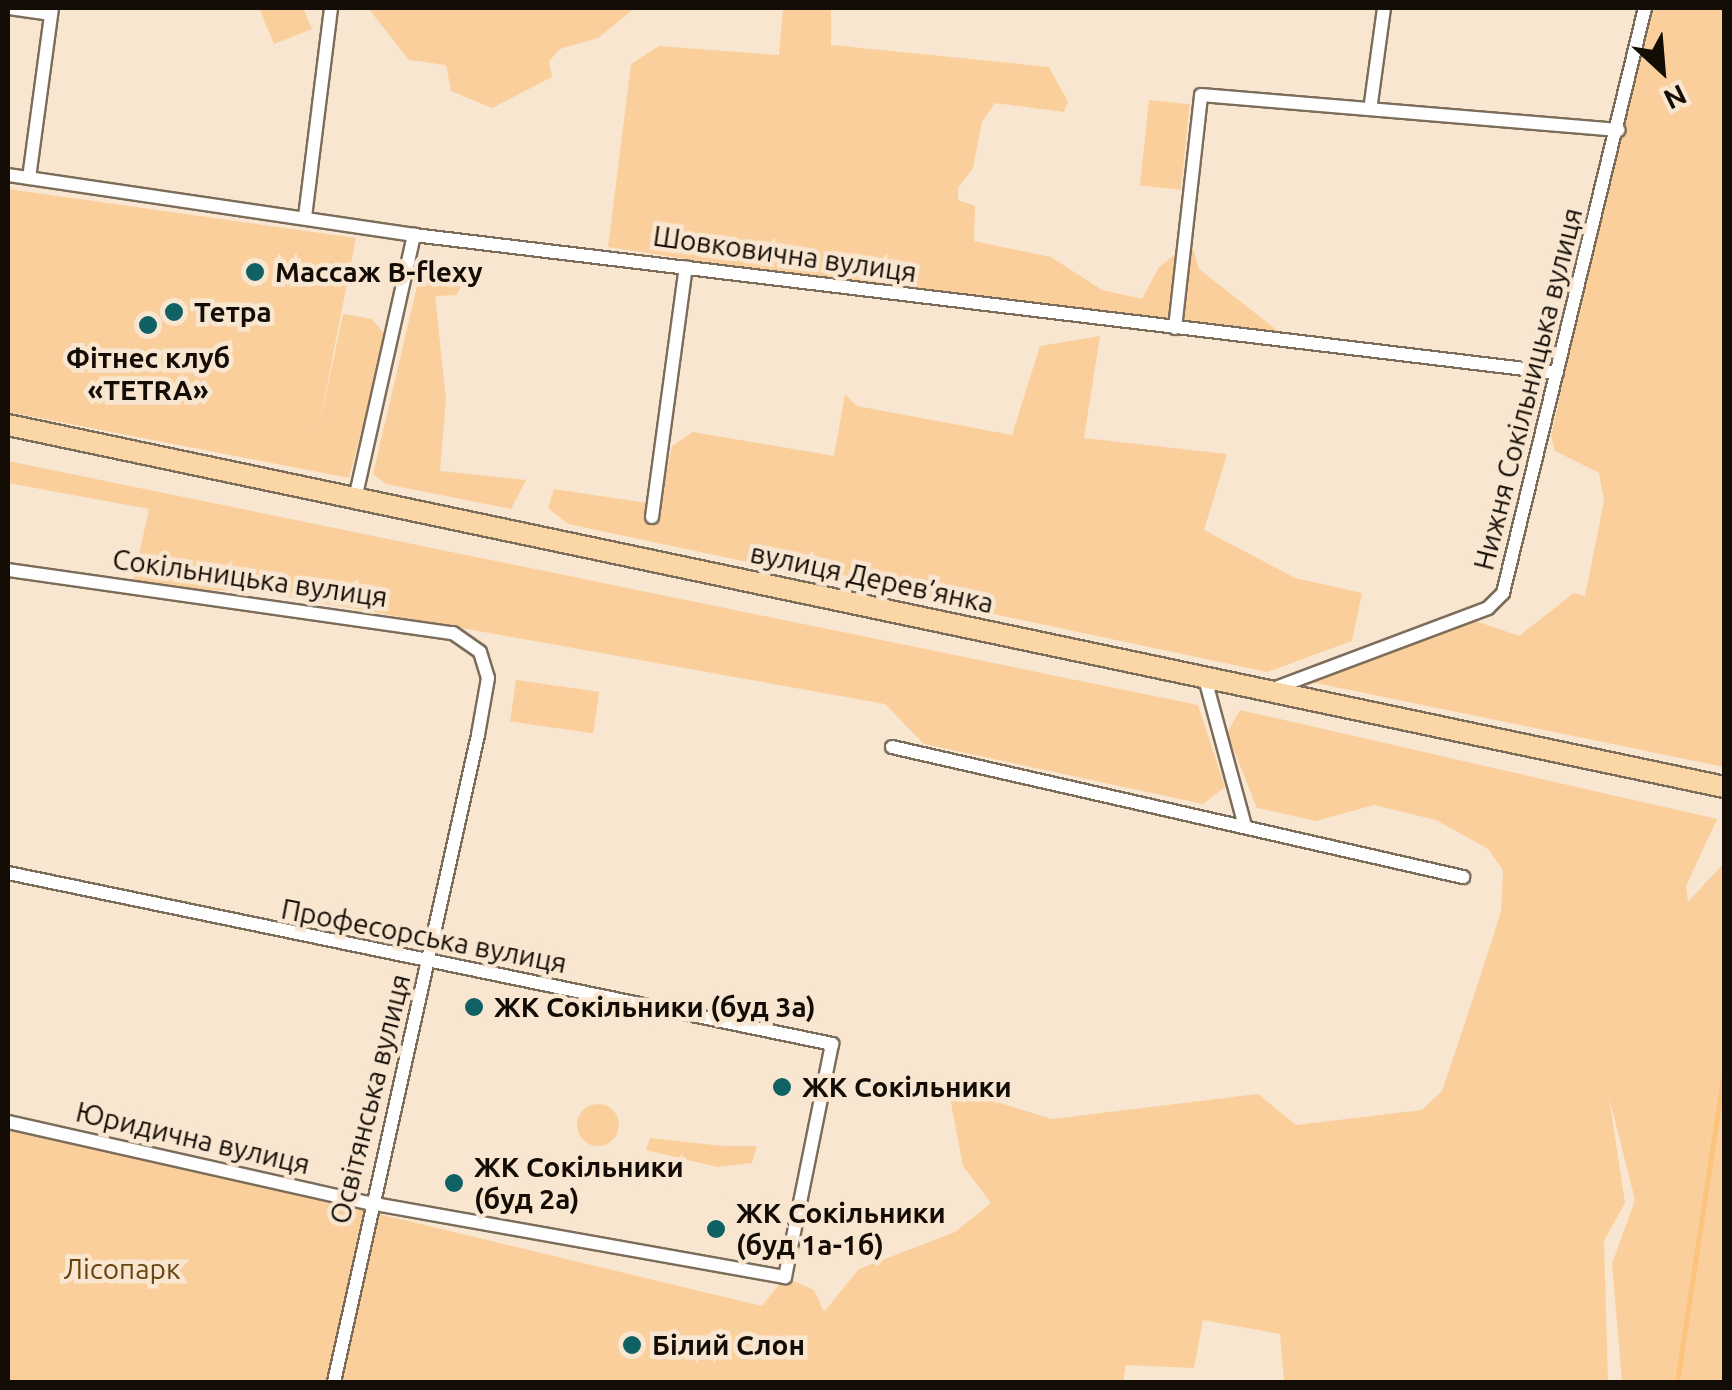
<!DOCTYPE html>
<html>
<head>
<meta charset="utf-8">
<style>
  body { margin:0 }
  #map { position:relative; width:1732px; height:1390px; overflow:hidden; background:#f8e6d1; font-family:Ubuntu,sans-serif }
  div>[style] { position:absolute }
  .green>* { inset:0; background:#facf9c; transform-origin:0 0 }
  .round { border-radius:50% }
  .stream>* { height:5px; margin:-2.5px; padding:0 2.5px; transform-origin:2.5px; border-radius:2.5px; background:#fcc37c }
  .roads { filter:drop-shadow(2px 0 #7c6d5a) drop-shadow(-2px 0 #7c6d5a) drop-shadow(0 2px #7c6d5a) drop-shadow(0 -2px #7c6d5a) }
  .minor>* { height:12px; margin:-6px; padding:0 6px; transform-origin:6px; border-radius:6px; background:#fff }
  .primary>* { height:20px; margin:-10px; padding:0 10px; transform-origin:10px; border-radius:10px; background:#fbd6a7 }
  .dots>* { width:28px; height:28px; translate:-50% -50%; box-sizing:border-box; border:5px solid #f8e6d1; border-radius:50% }
  span { translate:-50% -50%; white-space:nowrap; text-align:center; line-height:1.15; -webkit-text-stroke:9px #f8e6d1; paint-order:stroke }
  .street-label { font-size:28px; color:#130d06 }
  .poi-label { font-size:28px; color:#130d06; font-weight:700 }
  .left { translate:0 -50%; text-align:left }
  .park-label { font-size:28px; color:#69440c }
  .frame { position:absolute; inset:0; border:10px solid #130d06; pointer-events:none }
  .north { position:absolute; left:1612px; top:20px; width:100px; height:100px; -webkit-text-stroke:8px #f8e6d1; paint-order:stroke; rotate:154deg; font-size:28px; font-weight:700; line-height:40px; text-align:center; color:#130d06 }
  .north::after { content:''; display:block; margin:auto; width:35px; height:45px; background:#130d06; clip-path:polygon(50% 0,100% 100%,50% 72%,0 100%) }
</style>
</head>
<body>
<div id="map">
  <div class="green">
    <div style="clip-path:polygon(259px 8px,303px 8px,312px 29px,274px 44px)"></div>
    <div style="clip-path:polygon(368px 8px,453px 9px,635px 8px,598px 38px,560px 49px,549px 61px,552px 77px,492px 108px,451px 91px,446px 65px,409px 60px)"></div>
    <div style="clip-path:polygon(783px 8px,831px 8px,831px 45px,1049px 67px,1068px 102px,1064px 112px,995px 103px,982px 122px,973px 168px,958px 188px,958px 200px,975px 206px,974px 241px,1051px 257px,1102px 290px,1142px 299px,1159px 267px,1191px 242px,1199px 269px,1283px 335px,905px 293px,608px 247px,631px 64px,659px 46px,779px 55px)"></div>
    <div style="clip-path:polygon(1646px 8px,1724px 8px,1724px 767px,1311px 682px,1473px 620px,1519px 636px,1574px 593px,1585px 596px,1604px 501px,1599px 473px,1555px 451px,1551px 436px)"></div>
    <div style="left:1149px;top:100px;width:41px;height:86px;rotate:6deg"></div>
    <div style="clip-path:polygon(8px 189px,356px 238px,317px 436px,343px 314px,372px 319px,387px 337px,349px 478px,8px 412px)"></div>
    <div style="clip-path:polygon(422px 265px,464px 277px,457px 295px,435px 296px,446px 399px,440px 471px,526px 480px,511px 509px,386px 484px,373px 474px)"></div>
    <div style="clip-path:polygon(1100px 336px,1084px 438px,1227px 454px,1204px 530px,1295px 578px,1362px 593px,1352px 641px,1267px 672px,568px 524px,548px 508px,554px 489px,660px 505px,672px 446px,693px 432px,834px 456px,845px 394px,857px 406px,1012px 435px,1040px 346px)"></div>
    <div style="clip-path:polygon(8px 461px,1198px 705px,1225px 787px,1203px 804px,924px 744px,885px 704px,250px 590px,131px 591px,149px 509px,8px 483px)"></div>
    <div style="left:516px;top:680px;width:84px;height:42px;rotate:8deg"></div>
    <div style="clip-path:polygon(1240px 710px,1717px 819px,1686px 886px,1688px 902px,1724px 863px,1724px 1382px,1622px 1382px,1612px 1264px,1635px 1200px,1609px 1097px,1625px 1203px,1604px 1241px,1608px 1382px,1284px 1382px,1280px 1334px,1203px 1320px,1194px 1368px,1126px 1365px,1123px 1382px,8px 1382px,8px 1125px,762px 1306px,785px 1277px,814px 1290px,824px 1312px,859px 1269px,955px 1232px,991px 1203px,963px 1166px,948px 1087px,1052px 1119px,1258px 1094px,1296px 1125px,1422px 1110px,1442px 1091px,1463px 1029px,1501px 912px,1503px 870px,1488px 849px,1436px 820px,1374px 805px,1316px 821px,1257px 808px,1227px 733px)"></div>
    <div class="round" style="left:577px;top:1104px;width:42px;height:42px"></div>
    <div style="clip-path:polygon(650px 1138px,723px 1146px,757px 1146px,752px 1163px,717px 1167px,646px 1150px)"></div>
  </div>
  <div class="stream">
    <div style="left:1677px;top:1382px;width:313px;rotate:-81.4deg"></div>
  </div>
  <div class="roads">
    <div class="minor">
      <div style="left:8px;top:8px;width:43px;rotate:7.9deg"></div>
      <div style="left:1371px;top:103px;width:96px;rotate:-82.2deg"></div>
      <div style="left:8px;top:175px;width:410px;rotate:8.4deg"></div>
      <div style="left:414px;top:235px;width:1151px;rotate:6.88deg"></div>
      <div style="left:29px;top:178px;width:172px;rotate:-82.3deg"></div>
      <div style="left:305px;top:217px;width:211px;rotate:-82.9deg"></div>
      <div style="left:1175px;top:328px;width:234px;rotate:-83.6deg"></div>
      <div style="left:1201px;top:95px;width:419px;rotate:4.8deg"></div>
      <div style="left:355px;top:499px;width:271px;rotate:-77.4deg"></div>
      <div style="left:652px;top:517px;width:252px;rotate:-82.3deg"></div>
      <div style="left:8px;top:570px;width:449px;rotate:8.1deg"></div>
      <div style="left:453px;top:633px;width:33px;rotate:35deg"></div>
      <div style="left:480px;top:652px;width:27px;rotate:73deg"></div>
      <div style="left:488px;top:678px;width:58px;rotate:100deg"></div>
      <div style="left:478px;top:735px;width:663px;rotate:102.55deg"></div>
      <div style="left:1204px;top:675px;width:152px;rotate:74.8deg"></div>
      <div style="left:1270px;top:690px;width:233px;rotate:-20.6deg"></div>
      <div style="left:1488px;top:608px;width:21px;rotate:-45deg"></div>
      <div style="left:1503px;top:593px;width:602px;rotate:-76.36deg"></div>
      <div style="left:892px;top:747px;width:586px;rotate:12.83deg"></div>
      <div style="left:8px;top:873px;width:842px;rotate:11.72deg"></div>
      <div style="left:832px;top:1044px;width:238px;rotate:101.4deg"></div>
      <div style="left:785px;top:1277px;width:424px;rotate:-169.9deg"></div>
      <div style="left:368px;top:1203px;width:369px;rotate:-167.3deg"></div>
    </div>
    <div class="primary">
      <div style="left:8px;top:425px;width:1754px;rotate:11.91deg"></div>
    </div>
  </div>
  <div class="dots">
    <div style="left:255px;top:272px;background:#106164"></div>
    <div style="left:174px;top:312px;background:#106164"></div>
    <div style="left:148px;top:325px;background:#106164"></div>
    <div style="left:474px;top:1007px;background:#106164"></div>
    <div style="left:782px;top:1087px;background:#106164"></div>
    <div style="left:454px;top:1183px;background:#106164"></div>
    <div style="left:716px;top:1229px;background:#106164"></div>
    <div style="left:632px;top:1345px;background:#106164"></div>
  </div>
  <div class="street-label">
    <span style="left:785px;top:254px;rotate:8deg">Шовковична вулиця</span>
    <span style="left:1528px;top:389px;rotate:-76deg">Нижня Сокільницька вулиця</span>
    <span style="left:250px;top:578px;rotate:8deg">Сокільницька вулиця</span>
    <span style="left:872px;top:578px;rotate:12deg">вулиця Дерев’янка</span>
    <span style="left:424px;top:936px;rotate:11deg">Професорська вулиця</span>
    <span style="left:370px;top:1099px;rotate:-76deg">Освітянська вулиця</span>
    <span style="left:193px;top:1138px;rotate:13deg">Юридична вулиця</span>
  </div>
  <div class="poi-label">
    <span class="left" style="left:275px;top:272px">Массаж B-flexy</span>
    <span class="left" style="left:194px;top:312px">Тетра</span>
    <span style="left:148px;top:374px">Фітнес клуб<br>«TETRA»</span>
    <span class="left" style="left:494px;top:1007px">ЖК Сокільники (буд 3а)</span>
    <span class="left" style="left:802px;top:1087px">ЖК Сокільники</span>
    <span class="left" style="left:474px;top:1183px">ЖК Сокільники<br>(буд 2а)</span>
    <span class="left" style="left:736px;top:1229px">ЖК Сокільники<br>(буд 1а-1б)</span>
    <span class="left" style="left:652px;top:1345px">Білий Слон</span>
  </div>
  <div class="park-label">
    <span style="left:122px;top:1269px">Лісопарк</span>
  </div>
  <div class="frame"></div>
  <div class="north">N</div>
</div>
</body>
</html>
